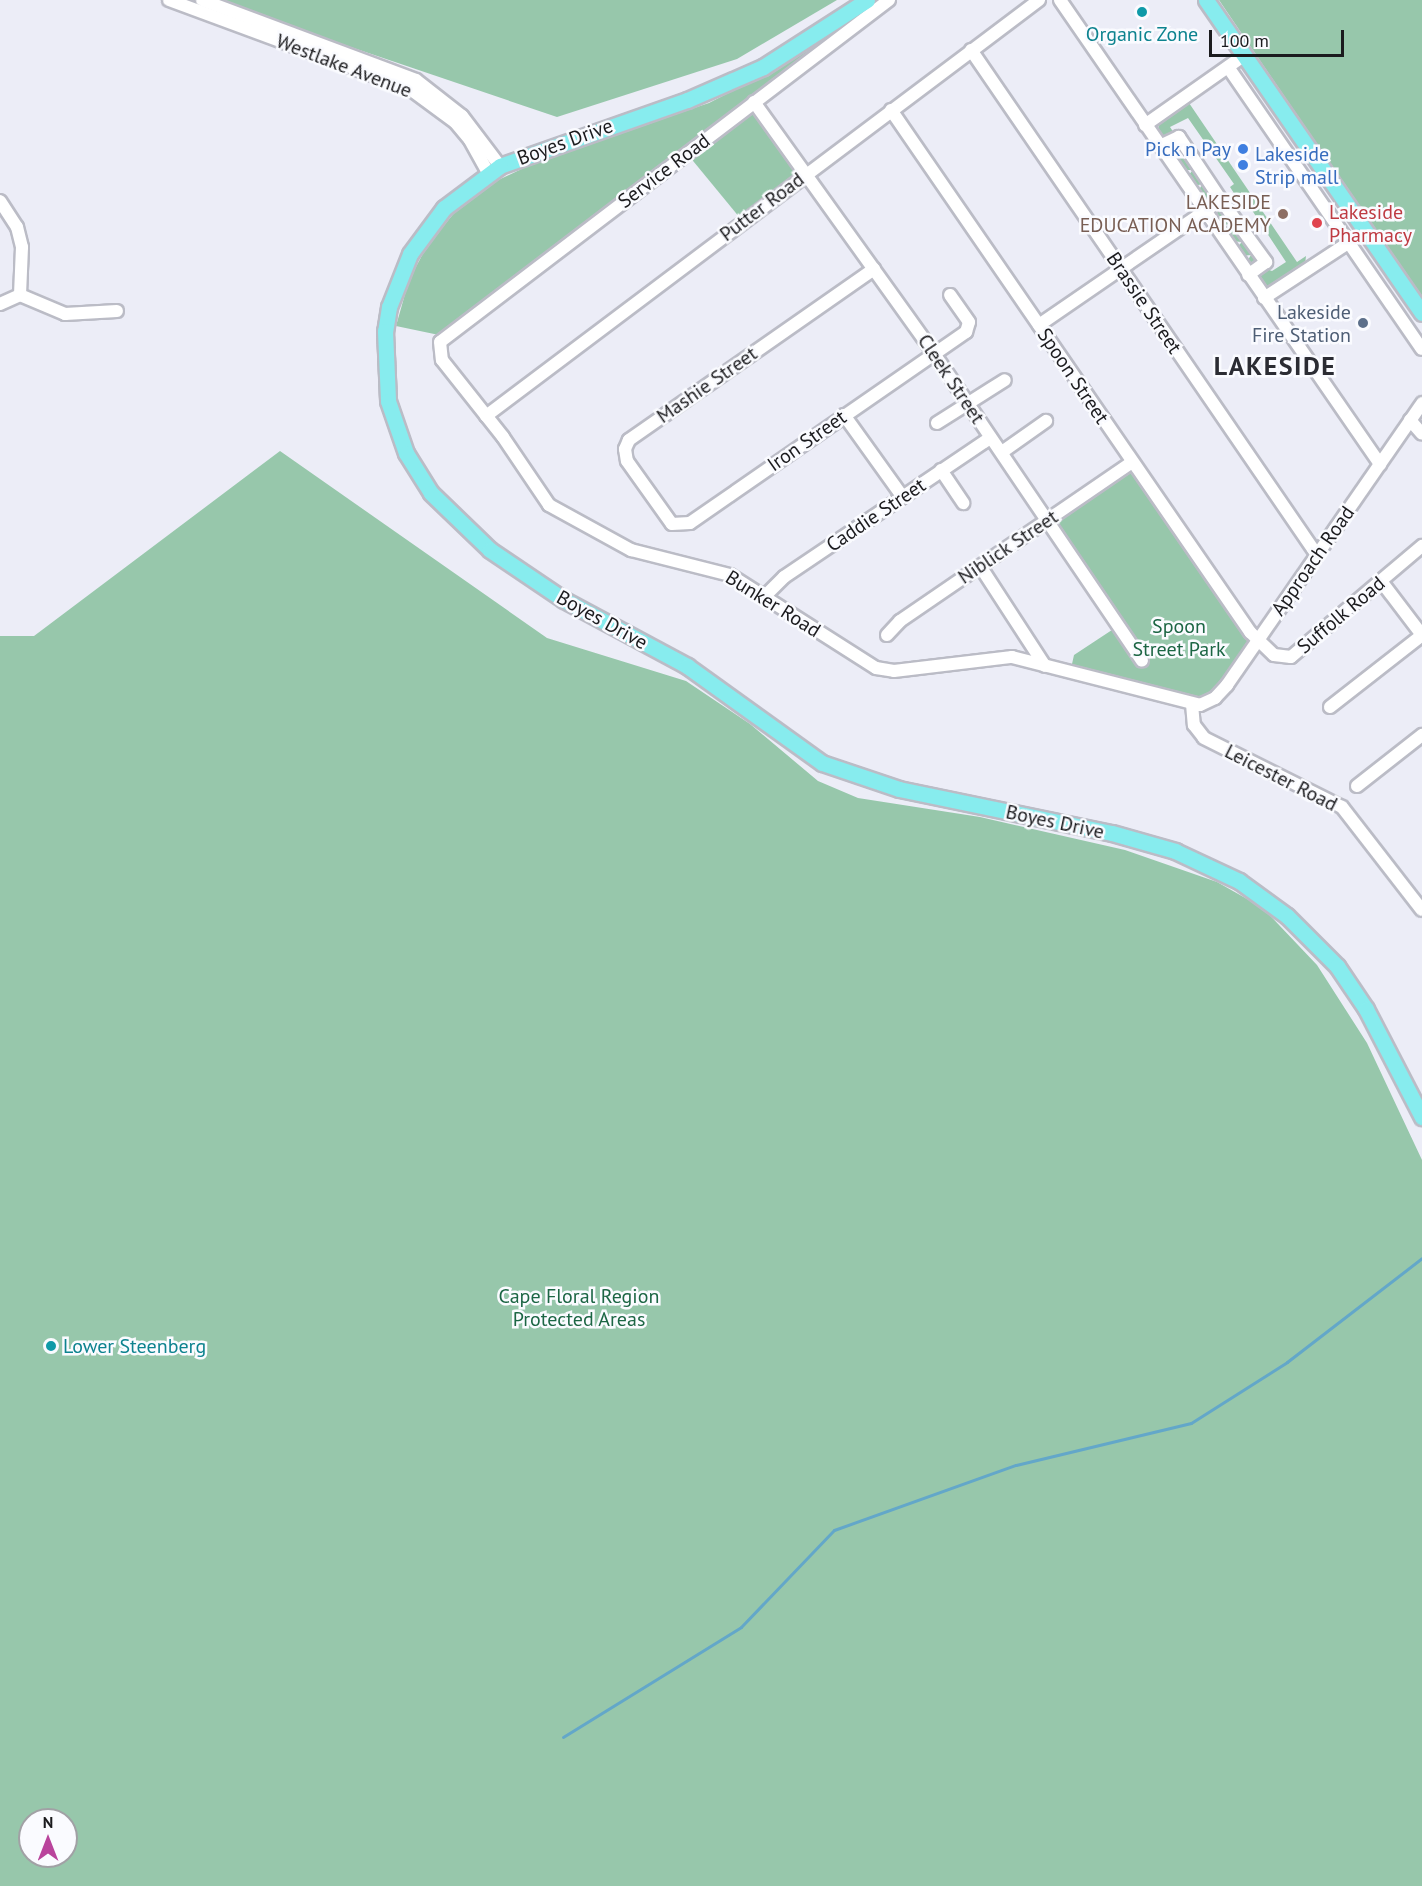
<!DOCTYPE html>
<html>
<head>
<meta charset="utf-8">
<style>
  body { margin:0 }
  #map { position:relative; width:1422px; height:1886px; overflow:hidden; background:#ecedf7; font-family:"PT Sans",sans-serif }
  div>[style] { position:absolute }
  .green>* { inset:0; background:#97c7ab }
  .stream>* { height:3px; margin:-1.5px; padding:0 1.5px; transform-origin:1.5px; border-radius:1.5px; background:#63a7c9 }
  .roads { filter:drop-shadow(2px 0 #bbbcc6) drop-shadow(-2px 0 #bbbcc6) drop-shadow(0 2px #bbbcc6) drop-shadow(0 -2px #bbbcc6) }
  .minor>* { height:12px; margin:-6px; padding:0 6px; transform-origin:6px; border-radius:6px; background:#fff }
  .major>* { height:15px; margin:-7.5px; padding:0 7.5px; transform-origin:7.5px; border-radius:7.5px; background:#87ecee }
  .dots>* { width:16px; height:16px; translate:-50% -50%; box-sizing:border-box; border:3px solid #fafbff; border-radius:50% }
  span { translate:-50% -50%; white-space:nowrap; text-align:center; line-height:1.15; -webkit-text-stroke:5px #fafbff; paint-order:stroke }
  .culture-label { font-size:20px; color:#0d838f }
  .left { translate:0 -50%; text-align:left }
  .street-label { font-size:20px; color:#1b1b1e }
  .shop-label { font-size:20px; color:#366cbe }
  .right { translate:-100% -50%; text-align:right }
  .education-label { font-size:20px; color:#785e54 }
  .health-label { font-size:20px; color:#be3a42 }
  .service-label { font-size:20px; color:#4e5e75 }
  .park-label { font-size:20px; color:#1c6644 }
  .district-label { font-size:26px; color:#2b2c33; font-weight:700; letter-spacing:1.5px }
  .north { position:absolute; left:18px; top:1808px; width:60px; height:60px; box-sizing:border-box; background:#fafbff; border:2px solid #a1a1a5; border-radius:50%; rotate:0deg; font-size:16px; font-weight:700; line-height:24px; text-align:center; color:#1b1b1e }
  .north::after { content:''; display:block; margin:auto; width:21px; height:27px; background:#b9449c; clip-path:polygon(50% 0,100% 100%,50% 72%,0 100%) }
  .scale { position:absolute; left:1209px; top:30px; width:135px; height:27px; box-sizing:border-box; border:3px solid #1b1b1e; border-top:0; padding-left:8px; font-size:18px; line-height:21px; white-space:nowrap; color:#1b1b1e; -webkit-text-stroke:4px #fafbff; paint-order:stroke }
</style>
</head>
<body>
<div id="map">
  <div class="green">
    <div style="clip-path:polygon(212px 0,837px 0,737px 59px,557px 117px)"></div>
    <div style="clip-path:polygon(1219px 0,1422px 0,1422px 299px,1413px 286px)"></div>
    <div style="clip-path:polygon(860px 18px,439px 335px,396px 326px,409px 280px,427px 246px,455px 212px,494px 182px,547px 157px,709px 103px,791px 61px)"></div>
    <div style="clip-path:polygon(1187px 100px,1297px 262px,1306px 256px,1305px 265px,1272px 287px,1265px 287px,1255px 275px,1264px 268px,1272px 271px,1286px 262px,1242px 195px,1237px 198px,1230px 187px,1234px 184px,1188px 118px,1170px 127px,1174px 133px,1163px 142px,1158px 133px,1159px 120px)"></div>
    <div style="clip-path:polygon(752px 112px,796px 169px,793px 178px,740px 218px,689px 156px)"></div>
    <div style="clip-path:polygon(1176px 142px,1216px 196px,1205px 204px,1197px 192px,1203px 184px,1193px 186px,1187px 177px,1193px 170px,1182px 170px,1177px 163px,1182px 154px,1173px 157px,1167px 148px)"></div>
    <div style="clip-path:polygon(1217px 206px,1229px 213px,1229px 222px,1243px 234px,1240px 238px,1246px 238px,1250px 252px,1260px 263px,1251px 271px,1246px 263px,1251px 255px,1241px 256px,1236px 248px,1242px 242px,1231px 241px,1225px 232px,1230px 223px,1221px 227px,1212px 213px)"></div>
    <div style="clip-path:polygon(evenodd,280px 451px,547px 638px,686px 681px,750px 724px,818px 781px,858px 798px,980px 817px,1125px 850px,1217px 882px,1263px 908px,1317px 965px,1367px 1043px,1422px 1160px,1422px 1886px,0 1886px,0 636px,34px 636px,280px 451px,30px 1820px,66px 1820px,66px 1856px,30px 1856px,30px 1820px)"></div>
    <div style="clip-path:polygon(1132px 462px,1259px 640px,1209px 701px,1070px 673px,1074px 655px,1118px 626px,1047px 521px)"></div>
  </div>
  <div class="stream">
    <div style="left:563px;top:1737px;width:209px;rotate:-31.7deg"></div>
    <div style="left:741px;top:1627px;width:134px;rotate:-46.2deg"></div>
    <div style="left:834px;top:1530px;width:193px;rotate:-19.7deg"></div>
    <div style="left:1016px;top:1465px;width:180px;rotate:-13.5deg"></div>
    <div style="left:1191px;top:1423px;width:114px;rotate:-32.4deg"></div>
    <div style="left:1287px;top:1362px;width:170px;rotate:-37.6deg"></div>
  </div>
  <div class="roads">
    <div class="minor">
      <div style="left:169px;top:0;width:257px;rotate:20.3deg"></div>
      <div style="left:410px;top:89px;width:56px;rotate:36.3deg"></div>
      <div style="left:455px;top:122px;width:23px;rotate:50deg"></div>
      <div style="left:470px;top:140px;width:38px;rotate:61deg"></div>
      <div style="left:202px;top:0;width:228px;rotate:20.5deg"></div>
      <div style="left:416px;top:80px;width:58px;rotate:38deg"></div>
      <div style="left:462px;top:116px;width:63px;rotate:52.8deg"></div>
      <div style="left:889px;top:0;width:564px;rotate:142.7deg"></div>
      <div style="left:440px;top:342px;width:18px;rotate:84deg"></div>
      <div style="left:442px;top:360px;width:98px;rotate:51.6deg"></div>
      <div style="left:503px;top:437px;width:82px;rotate:55.9deg"></div>
      <div style="left:549px;top:505px;width:94px;rotate:28.8deg"></div>
      <div style="left:631px;top:550px;width:102px;rotate:14.2deg"></div>
      <div style="left:730px;top:575px;width:173px;rotate:32.5deg"></div>
      <div style="left:876px;top:668px;width:18px;rotate:9deg"></div>
      <div style="left:894px;top:671px;width:119px;rotate:-6.8deg"></div>
      <div style="left:1012px;top:657px;width:194px;rotate:14.3deg"></div>
      <div style="left:1200px;top:705px;width:17px;rotate:-25deg"></div>
      <div style="left:1215px;top:698px;width:18px;rotate:-47deg"></div>
      <div style="left:1227px;top:685px;width:343px;rotate:-55.3deg"></div>
      <div style="left:1060px;top:0;width:564px;rotate:55.41deg"></div>
      <div style="left:971px;top:50px;width:612px;rotate:55.58deg"></div>
      <div style="left:1228px;top:67px;width:342px;rotate:55.5deg"></div>
      <div style="left:754px;top:102px;width:311px;rotate:54.4deg"></div>
      <div style="left:935px;top:355px;width:369px;rotate:55.9deg"></div>
      <div style="left:891px;top:110px;width:634px;rotate:55.48deg"></div>
      <div style="left:1250px;top:632px;width:33px;rotate:44deg"></div>
      <div style="left:1274px;top:655px;width:17px;rotate:7deg"></div>
      <div style="left:1291px;top:657px;width:172px;rotate:-40.3deg"></div>
      <div style="left:1145px;top:125px;width:120px;rotate:-35.1deg"></div>
      <div style="left:1221px;top:200px;width:77px;rotate:54deg"></div>
      <div style="left:1266px;top:262px;width:22px;rotate:144deg"></div>
      <div style="left:0;top:201px;width:31px;rotate:57deg"></div>
      <div style="left:17px;top:227px;width:21px;rotate:76deg"></div>
      <div style="left:22px;top:247px;width:48px;rotate:92.4deg"></div>
      <div style="left:874px;top:269px;width:299px;rotate:145.1deg"></div>
      <div style="left:629px;top:440px;width:10px;rotate:114deg"></div>
      <div style="left:625px;top:449px;width:12px;rotate:81deg"></div>
      <div style="left:627px;top:461px;width:77px;rotate:54.5deg"></div>
      <div style="left:672px;top:524px;width:18px;rotate:-3deg"></div>
      <div style="left:690px;top:523px;width:336px;rotate:-34.7deg"></div>
      <div style="left:966px;top:332px;width:10px;rotate:-73deg"></div>
      <div style="left:969px;top:322px;width:33px;rotate:-125deg"></div>
      <div style="left:20px;top:295px;width:49px;rotate:22.9deg"></div>
      <div style="left:65px;top:314px;width:52px;rotate:-3.3deg"></div>
      <div style="left:1264px;top:298px;width:100px;rotate:-33.2deg"></div>
      <div style="left:0;top:304px;width:22px;rotate:-24deg"></div>
      <div style="left:1039px;top:325px;width:221px;rotate:-34.5deg"></div>
      <div style="left:1221px;top:200px;width:76px;rotate:-123.7deg"></div>
      <div style="left:1179px;top:137px;width:21px;rotate:155deg"></div>
      <div style="left:844px;top:415px;width:100px;rotate:54.4deg"></div>
      <div style="left:486px;top:416px;width:692px;rotate:-36.95deg"></div>
      <div style="left:1410px;top:420px;width:18px;rotate:49deg"></div>
      <div style="left:937px;top:423px;width:80px;rotate:-32.3deg"></div>
      <div style="left:1002px;top:452px;width:54px;rotate:-35.2deg"></div>
      <div style="left:941px;top:470px;width:40px;rotate:56deg"></div>
      <div style="left:980px;top:566px;width:119px;rotate:57deg"></div>
      <div style="left:1381px;top:581px;width:68px;rotate:52.8deg"></div>
      <div style="left:765px;top:596px;width:27px;rotate:-45deg"></div>
      <div style="left:784px;top:577px;width:249px;rotate:-34deg"></div>
      <div style="left:887px;top:635px;width:19px;rotate:-47deg"></div>
      <div style="left:900px;top:621px;width:281px;rotate:-34.4deg"></div>
      <div style="left:1192px;top:704px;width:21px;rotate:85deg"></div>
      <div style="left:1194px;top:725px;width:16px;rotate:52deg"></div>
      <div style="left:1204px;top:738px;width:154px;rotate:26.6deg"></div>
      <div style="left:1342px;top:807px;width:130px;rotate:52.2deg"></div>
      <div style="left:1330px;top:707px;width:117px;rotate:-38deg"></div>
      <div style="left:1357px;top:786px;width:83px;rotate:-38.1deg"></div>
    </div>
    <div class="major">
      <div style="left:867px;top:0;width:124px;rotate:147.2deg"></div>
      <div style="left:763px;top:67px;width:83px;rotate:156.5deg"></div>
      <div style="left:687px;top:100px;width:198px;rotate:160.6deg"></div>
      <div style="left:500px;top:166px;width:70px;rotate:143.1deg"></div>
      <div style="left:444px;top:208px;width:57px;rotate:126.5deg"></div>
      <div style="left:410px;top:254px;width:57px;rotate:111.6deg"></div>
      <div style="left:389px;top:307px;width:24px;rotate:99deg"></div>
      <div style="left:385px;top:331px;width:70px;rotate:87.5deg"></div>
      <div style="left:388px;top:401px;width:55px;rotate:70.9deg"></div>
      <div style="left:406px;top:453px;width:47px;rotate:58deg"></div>
      <div style="left:431px;top:493px;width:82px;rotate:44deg"></div>
      <div style="left:490px;top:550px;width:89px;rotate:34deg"></div>
      <div style="left:564px;top:600px;width:140px;rotate:28.2deg"></div>
      <div style="left:687px;top:666px;width:166px;rotate:35.7deg"></div>
      <div style="left:822px;top:763px;width:81px;rotate:18.7deg"></div>
      <div style="left:899px;top:789px;width:217px;rotate:11.7deg"></div>
      <div style="left:1112px;top:833px;width:66px;rotate:15.9deg"></div>
      <div style="left:1175px;top:851px;width:71px;rotate:25.1deg"></div>
      <div style="left:1239px;top:881px;width:59px;rotate:36.1deg"></div>
      <div style="left:1287px;top:916px;width:71px;rotate:45deg"></div>
      <div style="left:1337px;top:966px;width:52px;rotate:56deg"></div>
      <div style="left:1366px;top:1009px;width:122px;rotate:62.6deg"></div>
      <div style="left:1206px;top:0;width:380px;rotate:55.4deg"></div>
    </div>
  </div>
  <div class="dots">
    <div style="left:1142px;top:12px;background:#0f9aa8"></div>
    <div style="left:1243px;top:149px;background:#3f7fe0"></div>
    <div style="left:1243px;top:165px;background:#3f7fe0"></div>
    <div style="left:1283px;top:214px;background:#8d6e63"></div>
    <div style="left:1317px;top:223px;background:#e0444e"></div>
    <div style="left:1363px;top:323px;background:#5c6f8a"></div>
    <div style="left:51px;top:1346px;background:#0f9aa8"></div>
  </div>
  <div class="culture-label">
    <span style="left:1142px;top:34px">Organic Zone</span>
    <span class="left" style="left:63px;top:1346px">Lower Steenberg</span>
  </div>
  <div class="street-label">
    <span style="left:344px;top:66px;rotate:21deg">Westlake Avenue</span>
    <span style="left:565px;top:142px;rotate:-20deg">Boyes Drive</span>
    <span style="left:664px;top:171px;rotate:-37deg">Service Road</span>
    <span style="left:762px;top:207px;rotate:-37deg">Putter Road</span>
    <span style="left:1144px;top:303px;rotate:56deg">Brassie Street</span>
    <span style="left:1073px;top:376px;rotate:56deg">Spoon Street</span>
    <span style="left:951px;top:379px;rotate:56deg">Cleek Street</span>
    <span style="left:707px;top:385px;rotate:-35deg">Mashie Street</span>
    <span style="left:807px;top:441px;rotate:-35deg">Iron Street</span>
    <span style="left:876px;top:515px;rotate:-34deg">Caddie Street</span>
    <span style="left:1008px;top:547px;rotate:-34deg">Niblick Street</span>
    <span style="left:1313px;top:561px;rotate:-55deg">Approach Road</span>
    <span style="left:773px;top:604px;rotate:32deg">Bunker Road</span>
    <span style="left:1341px;top:615px;rotate:-40deg">Suffolk Road</span>
    <span style="left:602px;top:620px;rotate:29deg">Boyes Drive</span>
    <span style="left:1281px;top:778px;rotate:27deg">Leicester Road</span>
    <span style="left:1055px;top:822px;rotate:12deg">Boyes Drive</span>
  </div>
  <div class="shop-label">
    <span class="right" style="left:1231px;top:149px">Pick n Pay</span>
    <span class="left" style="left:1255px;top:166px">Lakeside<br>Strip mall</span>
  </div>
  <div class="education-label">
    <span class="right" style="left:1271px;top:214px">LAKESIDE<br>EDUCATION ACADEMY</span>
  </div>
  <div class="health-label">
    <span class="left" style="left:1329px;top:224px">Lakeside<br>Pharmacy</span>
  </div>
  <div class="service-label">
    <span class="right" style="left:1351px;top:324px">Lakeside<br>Fire Station</span>
  </div>
  <div class="park-label">
    <span style="left:1179px;top:638px">Spoon<br>Street Park</span>
    <span style="left:579px;top:1308px">Cape Floral Region<br>Protected Areas</span>
  </div>
  <div class="district-label">
    <span style="left:1275px;top:366px">LAKESIDE</span>
  </div>
  <div class="north">N</div>
  <div class="scale">100 m</div>
</div>
</body>
</html>
